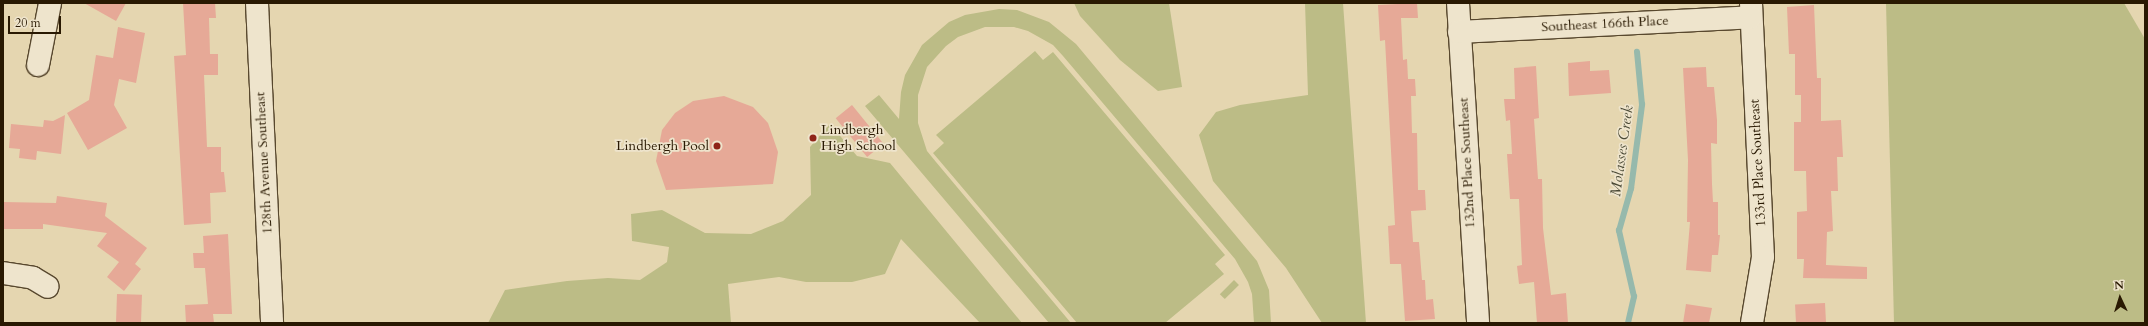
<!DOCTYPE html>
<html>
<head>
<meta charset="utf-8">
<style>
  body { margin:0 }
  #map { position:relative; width:2148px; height:326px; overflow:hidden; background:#e5d6b0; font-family:Cardo,serif }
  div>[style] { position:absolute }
  .green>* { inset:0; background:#bcbc86; transform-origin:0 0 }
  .stream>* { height:5.5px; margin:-2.75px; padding:0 2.75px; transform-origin:2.75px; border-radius:2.75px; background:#96b9ac }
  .building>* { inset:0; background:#e6a997; transform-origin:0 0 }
  .roads { filter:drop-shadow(1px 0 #58482e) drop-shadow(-1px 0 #58482e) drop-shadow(0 1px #58482e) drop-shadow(0 -1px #58482e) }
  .minor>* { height:22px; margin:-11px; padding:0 11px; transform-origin:11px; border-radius:11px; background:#eee4cc }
  .dots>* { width:11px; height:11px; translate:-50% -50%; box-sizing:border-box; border:2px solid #eee4cc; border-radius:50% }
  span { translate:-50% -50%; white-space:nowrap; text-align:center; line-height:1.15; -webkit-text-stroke:3.5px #eee4cc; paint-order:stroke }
  .street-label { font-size:14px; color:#291902 }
  .poi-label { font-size:14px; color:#291902 }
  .left { translate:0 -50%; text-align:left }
  .right { translate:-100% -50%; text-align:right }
  .water-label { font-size:15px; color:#4a4935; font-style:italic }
  .frame { position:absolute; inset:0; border:4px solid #291902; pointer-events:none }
  .north { position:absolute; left:2100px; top:278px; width:40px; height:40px; -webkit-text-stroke:3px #eee4cc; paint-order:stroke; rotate:356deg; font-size:11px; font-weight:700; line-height:16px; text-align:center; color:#291902 }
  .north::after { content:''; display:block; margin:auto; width:14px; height:18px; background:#291902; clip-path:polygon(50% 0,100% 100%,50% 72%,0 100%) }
  .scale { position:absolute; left:8px; top:16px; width:53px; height:18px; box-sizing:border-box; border:2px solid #291902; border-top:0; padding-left:5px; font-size:12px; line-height:14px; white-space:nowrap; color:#291902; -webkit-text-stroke:3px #eee4cc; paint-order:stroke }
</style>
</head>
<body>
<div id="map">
  <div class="green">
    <div style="clip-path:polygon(1074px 3px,1169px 3px,1182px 87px,1158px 91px,1120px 60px,1080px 16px)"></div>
    <div style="clip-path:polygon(1305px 3px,1343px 3px,1366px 323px,1322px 323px,1286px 268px,1213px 181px,1199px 135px,1216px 112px,1240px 105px,1308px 95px)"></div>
    <div style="clip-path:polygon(1886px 3px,2124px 3px,2145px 39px,2145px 323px,1894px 323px)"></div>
    <div style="clip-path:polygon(999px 9px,1017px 10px,1049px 22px,1076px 44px,1257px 261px,1269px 290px,1271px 323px,1254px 323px,1252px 294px,1248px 282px,1235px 259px,1063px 56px,1053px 45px,1028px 31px,1014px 27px,985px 27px,958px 37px,946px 46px,927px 67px,918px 95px,918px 123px,927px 151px,936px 162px,1071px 323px,1049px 323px,865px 106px,879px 95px,899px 119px,901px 92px,905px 75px,922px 45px,949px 22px,965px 15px)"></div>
    <div style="clip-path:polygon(1035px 51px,1043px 60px,1053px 52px,1225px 255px,1215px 264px,1224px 274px,1165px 323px,1077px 323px,933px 153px,944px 143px,936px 135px)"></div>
    <div style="clip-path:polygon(830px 124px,857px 156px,890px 163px,1022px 323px,980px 323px,901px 239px,885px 274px,852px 282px,806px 282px,779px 277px,728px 284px,731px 323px,488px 323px,505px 290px,567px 281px,608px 278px,640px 280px,667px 262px,669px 247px,632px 241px,631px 214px,662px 210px,705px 233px,751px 234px,783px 221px,811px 195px,810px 147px)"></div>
    <div style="left:1234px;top:280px;width:7px;height:20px;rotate:45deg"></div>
  </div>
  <div class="stream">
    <div style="left:1628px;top:323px;width:27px;rotate:-77deg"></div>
    <div style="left:1634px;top:297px;width:68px;rotate:-102.8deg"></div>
    <div style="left:1619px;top:231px;width:44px;rotate:-74.1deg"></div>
    <div style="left:1631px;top:189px;width:85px;rotate:-82.5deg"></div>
    <div style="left:1642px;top:105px;width:53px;rotate:-95.4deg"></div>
  </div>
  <div class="building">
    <div style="clip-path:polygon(84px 3px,126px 3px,116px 21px)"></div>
    <div style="clip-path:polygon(183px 3px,215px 3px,216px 18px,209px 18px,210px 54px,218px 54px,218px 75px,204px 75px,207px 147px,221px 147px,221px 172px,224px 172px,226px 192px,210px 193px,211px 223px,184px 225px,174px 56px,186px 55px)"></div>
    <div style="clip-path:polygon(1417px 3px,1418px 18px,1401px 18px,1403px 60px,1407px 59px,1408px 79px,1415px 79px,1416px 96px,1411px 96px,1412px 133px,1417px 133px,1418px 190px,1425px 190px,1426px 210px,1411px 211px,1413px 242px,1419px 242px,1422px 280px,1425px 280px,1426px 300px,1433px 299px,1435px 319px,1405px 321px,1401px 264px,1390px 264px,1388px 226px,1395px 225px,1385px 40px,1380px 41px,1378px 5px)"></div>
    <div style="clip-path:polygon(1814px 5px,1817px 78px,1821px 78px,1821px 121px,1841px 120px,1843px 157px,1837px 157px,1838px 191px,1831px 191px,1833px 231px,1827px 232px,1826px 265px,1867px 267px,1867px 279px,1803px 278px,1804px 259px,1797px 259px,1797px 212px,1807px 211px,1806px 171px,1794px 171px,1794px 122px,1801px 122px,1801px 95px,1795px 95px,1795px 54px,1789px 54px,1787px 7px)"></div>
    <div style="clip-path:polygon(118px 27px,145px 33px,136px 83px,119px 79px,114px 105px,127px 128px,88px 150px,67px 113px,89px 100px,96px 55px,113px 58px)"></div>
    <div style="clip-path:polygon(1590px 61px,1590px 71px,1609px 70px,1611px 93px,1569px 96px,1568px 63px)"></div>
    <div style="clip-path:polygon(1536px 66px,1539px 118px,1534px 119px,1538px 179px,1542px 179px,1543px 228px,1551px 295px,1566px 293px,1568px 323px,1537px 323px,1534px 282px,1519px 284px,1517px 266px,1522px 265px,1519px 199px,1510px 199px,1507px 154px,1512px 154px,1510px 120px,1506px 121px,1504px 99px,1515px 99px,1514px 68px)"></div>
    <div style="clip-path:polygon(1706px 67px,1707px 87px,1714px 87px,1717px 120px,1717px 144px,1711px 143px,1712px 184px,1713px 202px,1718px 202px,1718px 235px,1720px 235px,1718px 255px,1712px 255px,1711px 272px,1686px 270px,1690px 222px,1687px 222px,1688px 160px,1683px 68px)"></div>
    <div style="clip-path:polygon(724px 96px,753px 107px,768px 123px,778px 152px,773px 184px,666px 190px,656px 161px,662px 130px,675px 113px,693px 101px)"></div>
    <div style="left:852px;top:105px;width:50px;height:21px;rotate:51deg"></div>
    <div style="clip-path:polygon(65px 115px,61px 154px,37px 151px,36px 160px,19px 158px,20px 149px,9px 148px,11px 124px,43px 127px,44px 120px,53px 121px)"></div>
    <div style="clip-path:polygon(57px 196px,107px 203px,105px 216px,147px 248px,135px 264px,141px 269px,124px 291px,107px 277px,119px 262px,97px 246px,107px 233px,43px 224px,43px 229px,3px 229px,3px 202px,56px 203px)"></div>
    <div style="clip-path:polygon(228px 234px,232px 314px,213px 314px,214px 323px,186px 323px,185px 305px,208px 304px,205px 268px,194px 268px,193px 253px,204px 253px,203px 236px)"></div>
    <div style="left:117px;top:294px;width:25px;height:29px;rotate:2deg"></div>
    <div style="left:1825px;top:303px;width:20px;height:30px;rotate:87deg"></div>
    <div style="clip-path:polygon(1686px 304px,1712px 308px,1709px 323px,1683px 323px)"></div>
  </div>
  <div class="roads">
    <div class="minor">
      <div style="left:257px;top:3px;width:320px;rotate:87.3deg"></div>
      <div style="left:1458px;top:3px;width:321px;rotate:86.4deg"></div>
      <div style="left:1751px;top:3px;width:254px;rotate:87.3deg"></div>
      <div style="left:1763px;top:257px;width:67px;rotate:99.5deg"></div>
      <div style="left:1459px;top:32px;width:292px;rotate:-2.9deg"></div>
      <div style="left:38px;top:65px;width:63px;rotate:-79deg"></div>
      <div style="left:3px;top:273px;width:30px;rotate:9deg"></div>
      <div style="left:33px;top:278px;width:17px;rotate:31deg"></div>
    </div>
  </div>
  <div class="dots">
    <div style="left:813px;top:138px;background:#8f2418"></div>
    <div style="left:717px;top:146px;background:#8f2418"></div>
  </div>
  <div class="street-label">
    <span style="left:1605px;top:24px;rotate:-3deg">Southeast 166th Place</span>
    <span style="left:264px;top:163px;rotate:-93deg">128th Avenue Southeast</span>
    <span style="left:1467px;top:163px;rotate:-93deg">132nd Place Southeast</span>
    <span style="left:1758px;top:163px;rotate:-93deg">133rd Place Southeast</span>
  </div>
  <div class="poi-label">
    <span class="left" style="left:821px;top:138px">Lindbergh<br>High School</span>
    <span class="right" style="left:709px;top:146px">Lindbergh Pool</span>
  </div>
  <div class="water-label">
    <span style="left:1622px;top:151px;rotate:-82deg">Molasses Creek</span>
  </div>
  <div class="frame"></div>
  <div class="north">N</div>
  <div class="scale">20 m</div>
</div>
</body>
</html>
